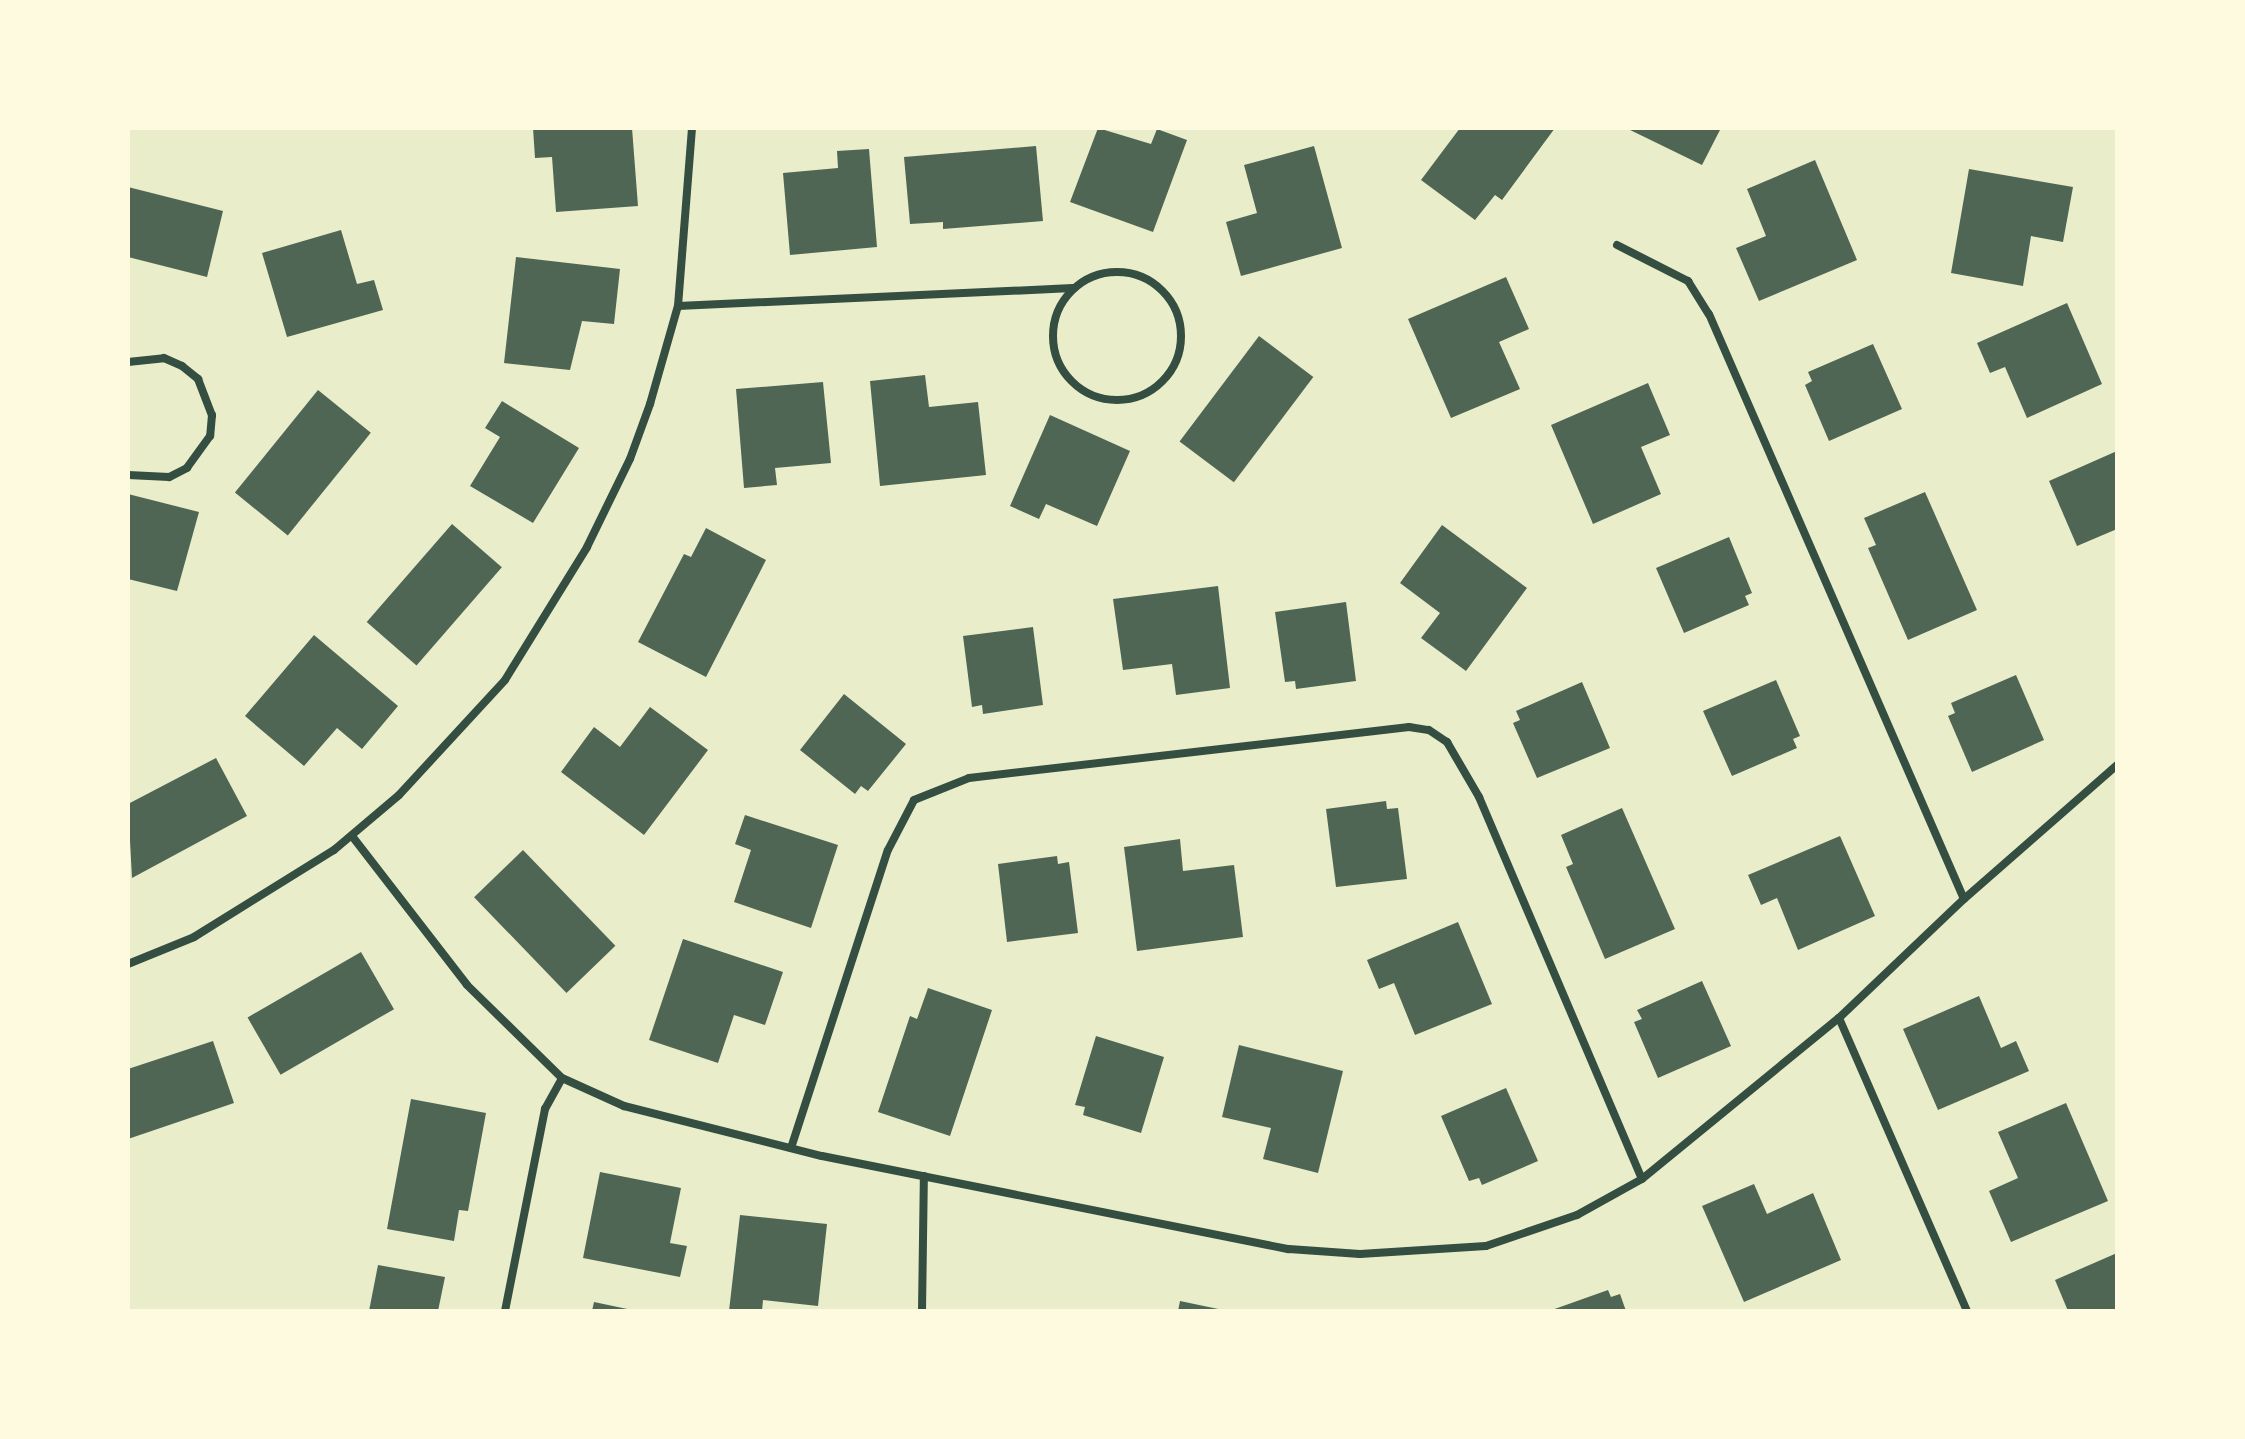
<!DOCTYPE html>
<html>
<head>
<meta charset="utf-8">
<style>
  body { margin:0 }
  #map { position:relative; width:2245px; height:1439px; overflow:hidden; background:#e9edc9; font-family:Inter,sans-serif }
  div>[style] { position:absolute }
  .building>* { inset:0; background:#4f6655; transform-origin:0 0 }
  .minor>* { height:8px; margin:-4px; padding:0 4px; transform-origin:4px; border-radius:4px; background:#344e41 }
  .minor>.ring { margin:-4px; padding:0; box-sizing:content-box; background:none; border:8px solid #344e41; border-radius:50% }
  span { translate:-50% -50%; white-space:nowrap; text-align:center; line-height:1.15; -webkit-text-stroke:8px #fefae0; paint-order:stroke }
  .frame { position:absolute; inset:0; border:130px solid #fefae0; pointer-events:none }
</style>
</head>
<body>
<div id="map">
  <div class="building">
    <div style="clip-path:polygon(533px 128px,632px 128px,638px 206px,556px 212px,552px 157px,535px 158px)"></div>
    <div style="clip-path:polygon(1098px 128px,1151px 144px,1157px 129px,1187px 140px,1153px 232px,1070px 202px)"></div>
    <div style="clip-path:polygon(1460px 128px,1555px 128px,1502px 200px,1495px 195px,1475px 220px,1421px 180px)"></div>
    <div style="clip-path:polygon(1626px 128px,1721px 128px,1702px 165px)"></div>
    <div style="clip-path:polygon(1036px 146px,1043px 221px,943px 229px,943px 222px,910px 224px,904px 157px)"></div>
    <div style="clip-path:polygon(1314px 146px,1342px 248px,1241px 276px,1226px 222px,1257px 213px,1244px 165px)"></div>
    <div style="clip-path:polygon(869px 149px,877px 247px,790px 255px,783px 173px,838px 168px,837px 151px)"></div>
    <div style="clip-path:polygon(1815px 160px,1857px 260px,1759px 301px,1736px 248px,1766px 236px,1747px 189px)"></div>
    <div style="clip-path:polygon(1969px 169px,2073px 187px,2063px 242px,2031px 236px,2023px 286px,1951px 273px)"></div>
    <div style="clip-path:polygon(128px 187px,223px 211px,207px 277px,128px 257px)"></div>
    <div style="clip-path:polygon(341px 230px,357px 284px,374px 280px,383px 310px,287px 337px,262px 253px)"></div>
    <div style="clip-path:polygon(516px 257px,620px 269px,614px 324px,582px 321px,570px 370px,504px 363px)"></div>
    <div style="clip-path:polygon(1506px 277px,1529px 329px,1499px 342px,1520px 389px,1451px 418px,1408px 319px)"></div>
    <div style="clip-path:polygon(2067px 303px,2102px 384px,2027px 418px,2005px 367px,1990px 373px,1977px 343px)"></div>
    <div style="left:1259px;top:336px;width:68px;height:132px;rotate:37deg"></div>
    <div style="clip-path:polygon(1873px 344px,1902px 409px,1829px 441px,1805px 385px,1812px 381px,1808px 372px)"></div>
    <div style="clip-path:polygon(925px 375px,929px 407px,978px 402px,986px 475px,880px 486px,870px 381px)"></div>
    <div style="clip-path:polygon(823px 382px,831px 463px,775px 468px,777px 485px,744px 488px,736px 389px)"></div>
    <div style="clip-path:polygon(1648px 383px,1670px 435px,1641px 447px,1661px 494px,1593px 524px,1551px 425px)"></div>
    <div style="left:318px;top:390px;width:68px;height:132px;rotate:39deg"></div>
    <div style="clip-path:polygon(502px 401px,579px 448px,533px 523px,470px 486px,500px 437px,485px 428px)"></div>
    <div style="clip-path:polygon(1050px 415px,1130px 451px,1097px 526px,1046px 504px,1039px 519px,1010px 506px)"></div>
    <div style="clip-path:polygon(2117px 451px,2117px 529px,2077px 546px,2049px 481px)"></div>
    <div style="clip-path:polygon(1925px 492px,1977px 610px,1908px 640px,1868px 548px,1876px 545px,1864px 518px)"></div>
    <div style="clip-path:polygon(128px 494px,199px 512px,177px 591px,128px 579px)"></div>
    <div style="left:452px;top:524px;width:66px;height:130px;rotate:41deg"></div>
    <div style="clip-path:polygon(1442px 525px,1527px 588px,1466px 671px,1421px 638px,1440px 613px,1400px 583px)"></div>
    <div style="clip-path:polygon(706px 528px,766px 560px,706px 677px,638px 642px,684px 554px,691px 557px)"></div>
    <div style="clip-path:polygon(1729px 537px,1752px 593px,1745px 596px,1749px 605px,1684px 633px,1656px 568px)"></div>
    <div style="clip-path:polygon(1218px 586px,1230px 688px,1176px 695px,1172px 664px,1123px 670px,1113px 599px)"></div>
    <div style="clip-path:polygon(1346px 602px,1356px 681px,1296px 689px,1295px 681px,1285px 682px,1275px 612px)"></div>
    <div style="clip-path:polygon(1033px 627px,1043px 705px,983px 714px,982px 705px,972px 707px,963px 636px)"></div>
    <div style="clip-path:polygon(314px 635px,398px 706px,362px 749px,337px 728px,304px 766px,245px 716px)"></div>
    <div style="clip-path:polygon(2016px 675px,2044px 740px,1972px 772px,1948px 716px,1955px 713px,1951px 703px)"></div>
    <div style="clip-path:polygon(1776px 680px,1800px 736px,1793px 739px,1797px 748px,1732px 776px,1703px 711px)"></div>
    <div style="clip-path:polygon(1582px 682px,1610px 748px,1537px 778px,1513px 723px,1520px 720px,1516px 711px)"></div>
    <div style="clip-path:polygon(844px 694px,906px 744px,868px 791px,861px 786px,855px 794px,800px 750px)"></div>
    <div style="clip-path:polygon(650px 707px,708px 750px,644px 835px,561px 772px,594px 727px,620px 747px)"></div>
    <div style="clip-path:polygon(216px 758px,247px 816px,132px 878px,128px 804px)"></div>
    <div style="clip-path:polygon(1386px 801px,1387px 809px,1398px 808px,1407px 879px,1336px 887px,1326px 809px)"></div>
    <div style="clip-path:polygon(1622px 808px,1675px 929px,1605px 959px,1566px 867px,1573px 864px,1561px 835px)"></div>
    <div style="clip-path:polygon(745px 815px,838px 845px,811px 928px,734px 902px,751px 850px,735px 844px)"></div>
    <div style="clip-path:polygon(1840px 836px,1875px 916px,1798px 950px,1777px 898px,1761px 905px,1748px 875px)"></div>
    <div style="clip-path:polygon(1180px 839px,1183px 871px,1234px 865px,1243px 937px,1137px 951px,1124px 847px)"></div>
    <div style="left:523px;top:850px;width:133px;height:68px;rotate:46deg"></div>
    <div style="clip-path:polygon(1057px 856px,1058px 864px,1069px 862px,1078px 933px,1007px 942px,998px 864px)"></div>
    <div style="clip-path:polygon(1458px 922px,1492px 1004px,1415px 1035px,1394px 983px,1379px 989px,1367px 960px)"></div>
    <div style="clip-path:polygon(683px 939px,783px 972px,765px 1025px,734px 1015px,718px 1063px,649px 1040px)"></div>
    <div style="left:361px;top:952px;width:66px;height:131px;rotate:60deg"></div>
    <div style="clip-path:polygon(1702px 981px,1731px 1046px,1658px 1078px,1634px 1022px,1642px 1019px,1637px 1010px)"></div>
    <div style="clip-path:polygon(928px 988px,992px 1010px,950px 1136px,878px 1112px,910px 1016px,917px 1019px)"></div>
    <div style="clip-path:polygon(1979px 996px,2001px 1048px,2016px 1041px,2029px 1071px,1938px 1110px,1903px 1029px)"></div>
    <div style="clip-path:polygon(1096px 1036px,1164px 1057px,1141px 1133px,1083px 1115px,1085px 1107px,1075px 1105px)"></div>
    <div style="clip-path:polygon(213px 1041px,234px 1103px,128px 1139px,128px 1069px)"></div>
    <div style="clip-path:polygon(1239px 1045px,1343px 1071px,1318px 1173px,1263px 1159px,1271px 1128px,1222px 1117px)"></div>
    <div style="clip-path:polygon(1506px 1088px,1538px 1161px,1482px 1185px,1479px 1178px,1469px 1181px,1441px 1116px)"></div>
    <div style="clip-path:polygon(411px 1099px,486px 1113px,468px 1211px,459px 1210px,454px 1241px,387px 1229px)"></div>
    <div style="clip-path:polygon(2066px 1103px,2108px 1201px,2011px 1242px,1989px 1191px,2018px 1178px,1998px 1132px)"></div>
    <div style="clip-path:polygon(600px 1172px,681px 1188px,670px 1243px,687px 1246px,680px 1277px,583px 1258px)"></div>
    <div style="clip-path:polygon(1754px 1184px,1767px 1214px,1813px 1193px,1841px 1260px,1744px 1302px,1702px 1206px)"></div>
    <div style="clip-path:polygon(740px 1215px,827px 1224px,818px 1306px,763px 1300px,762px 1311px,729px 1311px)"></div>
    <div style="clip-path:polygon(2117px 1253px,2117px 1311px,2068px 1311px,2055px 1280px)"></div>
    <div style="clip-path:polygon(378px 1265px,445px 1277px,438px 1311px,369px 1311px)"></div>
    <div style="clip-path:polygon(1608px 1290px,1611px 1297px,1620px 1294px,1626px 1311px,1549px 1311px)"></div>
    <div style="clip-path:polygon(1180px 1301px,1223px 1310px,1223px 1311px,1178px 1311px)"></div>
    <div style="clip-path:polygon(594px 1302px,632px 1310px,632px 1311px,592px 1311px)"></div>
  </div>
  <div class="minor">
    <div style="left:1617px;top:245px;width:80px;rotate:26.9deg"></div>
    <div style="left:1688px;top:281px;width:39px;rotate:58deg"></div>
    <div style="left:1709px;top:314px;width:638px;rotate:66.45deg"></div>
    <div class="ring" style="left:1053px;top:272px;width:120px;height:120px"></div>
    <div style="left:678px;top:306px;width:395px;rotate:-2.6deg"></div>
    <div style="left:128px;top:362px;width:36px;rotate:-6deg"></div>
    <div style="left:164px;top:358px;width:20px;rotate:24deg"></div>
    <div style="left:182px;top:366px;width:21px;rotate:39deg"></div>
    <div style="left:198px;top:379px;width:39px;rotate:69deg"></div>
    <div style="left:212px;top:415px;width:21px;rotate:95deg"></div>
    <div style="left:210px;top:436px;width:39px;rotate:126deg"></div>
    <div style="left:187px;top:468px;width:20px;rotate:153deg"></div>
    <div style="left:169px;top:477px;width:41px;rotate:-177.2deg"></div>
    <div style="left:352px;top:836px;width:188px;rotate:52.3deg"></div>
    <div style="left:467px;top:985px;width:133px;rotate:44.4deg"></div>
    <div style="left:562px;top:1078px;width:68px;rotate:24.3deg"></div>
    <div style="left:624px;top:1106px;width:204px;rotate:14.2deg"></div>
    <div style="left:822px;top:1156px;width:476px;rotate:11.3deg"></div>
    <div style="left:1289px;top:1249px;width:71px;rotate:4deg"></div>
    <div style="left:1360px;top:1254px;width:126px;rotate:-3.6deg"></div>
    <div style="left:1486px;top:1246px;width:96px;rotate:-18.8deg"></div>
    <div style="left:1577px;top:1215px;width:74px;rotate:-29deg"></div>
    <div style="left:1642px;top:1179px;width:254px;rotate:-39.3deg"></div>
    <div style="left:1839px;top:1018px;width:173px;rotate:-43.6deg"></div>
    <div style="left:1964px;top:899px;width:203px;rotate:-41.2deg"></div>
    <div style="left:128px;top:964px;width:71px;rotate:-22.2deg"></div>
    <div style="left:194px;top:937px;width:165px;rotate:-31.9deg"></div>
    <div style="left:334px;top:850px;width:85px;rotate:-40.2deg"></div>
    <div style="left:399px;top:795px;width:156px;rotate:-47.3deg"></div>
    <div style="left:505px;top:680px;width:156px;rotate:-58.3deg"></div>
    <div style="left:587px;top:547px;width:98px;rotate:-64deg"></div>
    <div style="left:630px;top:459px;width:59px;rotate:-70deg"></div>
    <div style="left:650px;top:404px;width:102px;rotate:-74.1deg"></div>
    <div style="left:678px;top:306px;width:179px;rotate:-85.5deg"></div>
    <div style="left:1839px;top:1018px;width:320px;rotate:66.4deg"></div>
    <div style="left:791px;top:1148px;width:313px;rotate:-72deg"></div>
    <div style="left:888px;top:850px;width:56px;rotate:-62.5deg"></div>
    <div style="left:914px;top:800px;width:59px;rotate:-21.8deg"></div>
    <div style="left:969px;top:778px;width:443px;rotate:-6.6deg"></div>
    <div style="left:1409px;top:727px;width:20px;rotate:9deg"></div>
    <div style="left:1429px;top:730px;width:22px;rotate:34deg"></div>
    <div style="left:1447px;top:742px;width:64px;rotate:59.8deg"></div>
    <div style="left:1479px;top:797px;width:415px;rotate:66.9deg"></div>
    <div style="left:505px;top:1311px;width:206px;rotate:-78.8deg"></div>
    <div style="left:545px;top:1109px;width:35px;rotate:-61deg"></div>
    <div style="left:922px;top:1311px;width:135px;rotate:-89.2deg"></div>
  </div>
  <div class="frame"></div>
</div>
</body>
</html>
